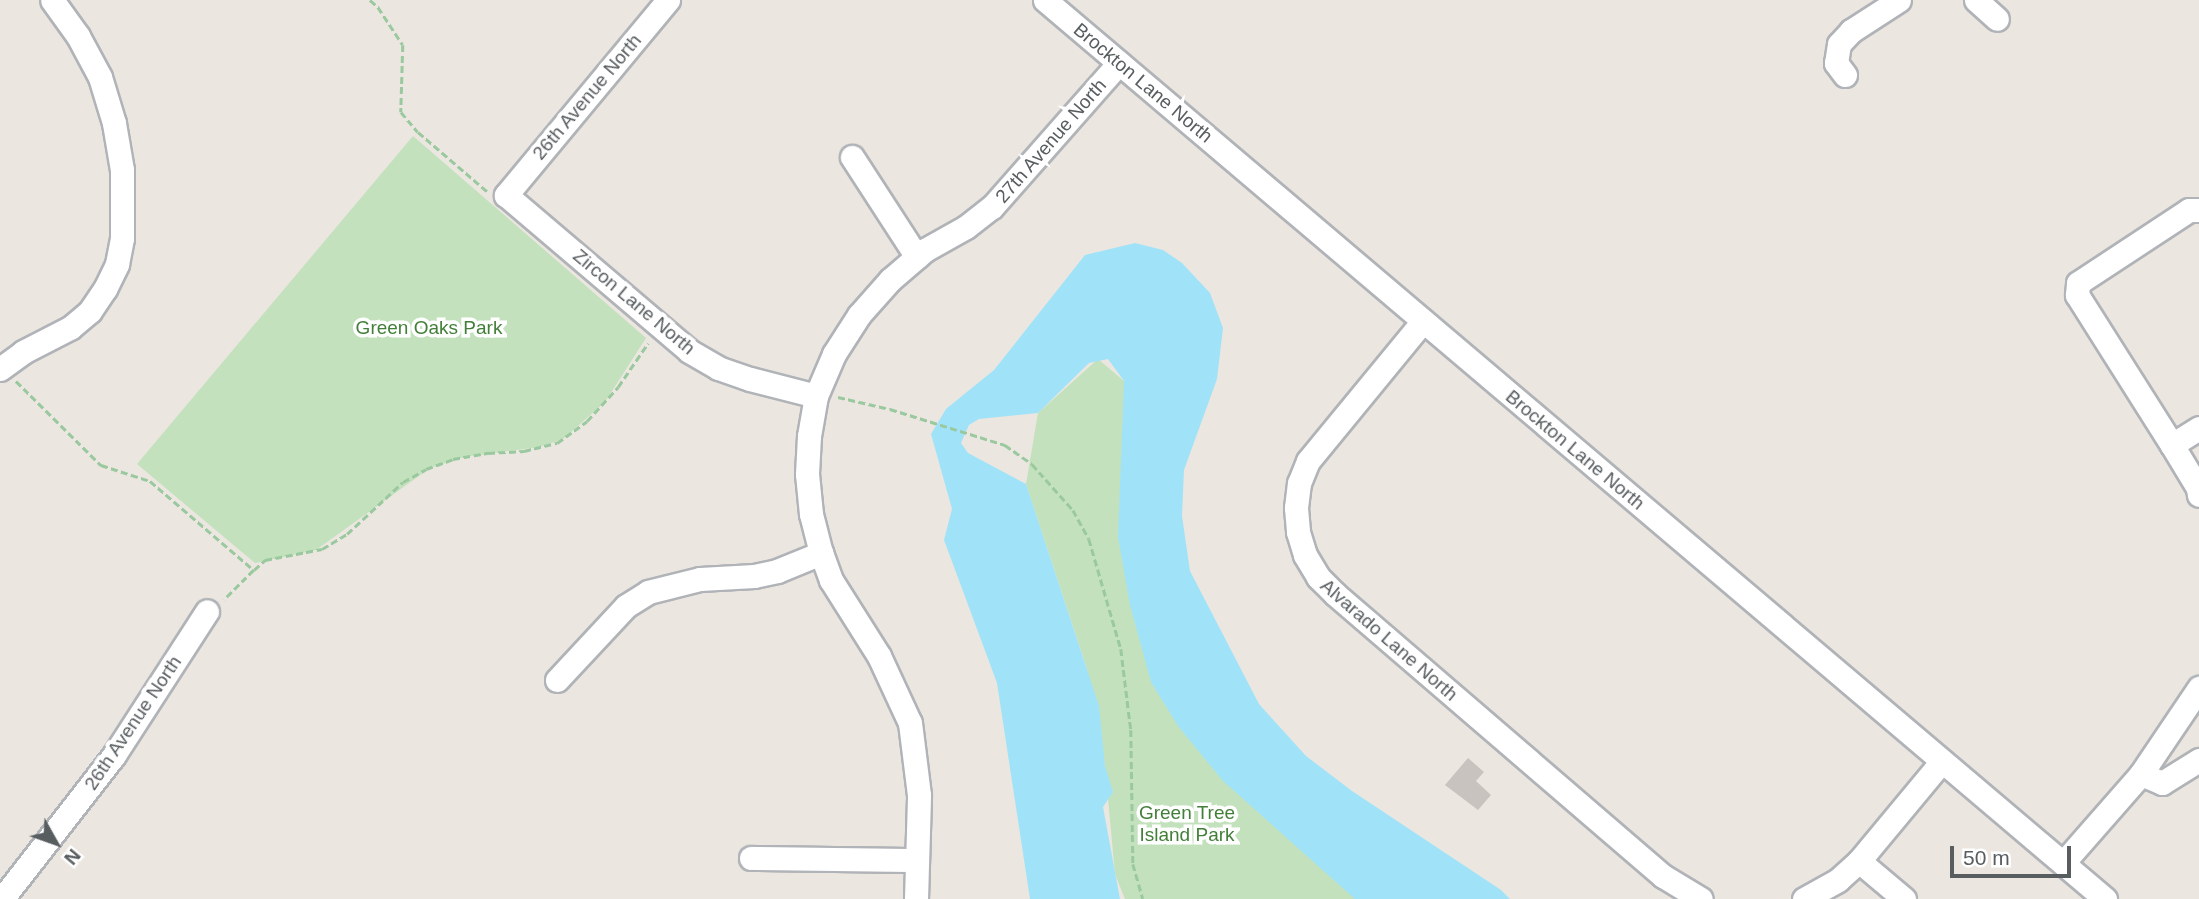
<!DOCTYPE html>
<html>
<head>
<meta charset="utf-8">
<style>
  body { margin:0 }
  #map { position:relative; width:2199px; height:899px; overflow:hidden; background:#ebe6df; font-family:Arial,sans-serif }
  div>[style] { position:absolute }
  .green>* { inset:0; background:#c3e1bc }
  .water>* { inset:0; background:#a0e3f9 }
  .building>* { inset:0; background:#c8c3bf }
  .path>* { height:2.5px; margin-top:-1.25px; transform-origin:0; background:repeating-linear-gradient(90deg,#9ac99f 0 7px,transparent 0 10.5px) }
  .roads { filter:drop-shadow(2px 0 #b0b3b7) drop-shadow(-2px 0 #b0b3b7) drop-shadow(0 2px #b0b3b7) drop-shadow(0 -2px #b0b3b7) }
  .minor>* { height:23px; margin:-11.5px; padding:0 11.5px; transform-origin:11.5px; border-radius:11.5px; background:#fff }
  span { translate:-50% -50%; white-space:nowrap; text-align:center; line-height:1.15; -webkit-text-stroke:7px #fff; paint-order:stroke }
  .street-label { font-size:19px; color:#585d60 }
  .park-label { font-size:19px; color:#427f38 }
  .north { position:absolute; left:21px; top:808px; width:70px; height:70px; -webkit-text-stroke:5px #fff; paint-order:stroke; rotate:130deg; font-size:19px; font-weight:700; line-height:28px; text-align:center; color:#585d60 }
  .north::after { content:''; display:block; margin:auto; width:24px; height:32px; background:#585d60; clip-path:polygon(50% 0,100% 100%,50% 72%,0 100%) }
  .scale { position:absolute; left:1950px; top:846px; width:121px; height:32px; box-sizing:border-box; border:4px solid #585d60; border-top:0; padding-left:9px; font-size:21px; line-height:24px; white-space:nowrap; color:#585d60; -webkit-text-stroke:5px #fff; paint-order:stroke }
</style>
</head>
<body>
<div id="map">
  <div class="green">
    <div style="clip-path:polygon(413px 136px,646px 338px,605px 402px,563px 439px,539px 447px,464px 457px,430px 468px,316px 550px,255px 563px,137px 464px)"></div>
    <div style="clip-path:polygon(1098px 359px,1124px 381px,1173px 717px,1396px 899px,1125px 899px,1115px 874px,1105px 766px,1086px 666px,1026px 484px,1038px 413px)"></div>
  </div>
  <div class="water">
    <div style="clip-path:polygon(1135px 243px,1163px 250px,1182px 263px,1210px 293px,1223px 328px,1217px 379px,1184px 470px,1182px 516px,1190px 571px,1259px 704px,1306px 756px,1352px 791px,1501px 890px,1510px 899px,1355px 899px,1223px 781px,1178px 726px,1151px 682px,1130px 605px,1118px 537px,1124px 381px,1108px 359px,1089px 363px,1038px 413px,979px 419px,969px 425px,961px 443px,968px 453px,1026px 484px,1099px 706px,1105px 766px,1113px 792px,1103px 807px,1120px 899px,1030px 899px,997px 683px,944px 540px,952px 509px,931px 434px,946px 409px,994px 370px,1085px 255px)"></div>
  </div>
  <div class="building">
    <div style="clip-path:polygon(1468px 758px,1484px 772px,1476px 781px,1491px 795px,1478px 810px,1445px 785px)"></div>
  </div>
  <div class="path">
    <div style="left:370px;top:0;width:11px;rotate:41deg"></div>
    <div style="left:378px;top:7px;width:45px;rotate:56.7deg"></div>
    <div style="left:403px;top:45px;width:67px;rotate:91.7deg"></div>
    <div style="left:401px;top:112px;width:26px;rotate:50deg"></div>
    <div style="left:418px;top:132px;width:92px;rotate:40.6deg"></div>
    <div style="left:16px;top:381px;width:120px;rotate:44.7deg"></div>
    <div style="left:101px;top:465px;width:52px;rotate:18.1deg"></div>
    <div style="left:150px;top:481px;width:137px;rotate:40.6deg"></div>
    <div style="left:254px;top:570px;width:42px;rotate:135deg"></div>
    <div style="left:838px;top:397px;width:53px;rotate:13deg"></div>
    <div style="left:890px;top:409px;width:121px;rotate:17.4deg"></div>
    <div style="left:1005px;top:445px;width:33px;rotate:35deg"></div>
    <div style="left:1032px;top:464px;width:62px;rotate:48.3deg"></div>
    <div style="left:1073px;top:510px;width:33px;rotate:61deg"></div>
    <div style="left:1089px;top:539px;width:115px;rotate:73.8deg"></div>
    <div style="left:1121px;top:649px;width:82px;rotate:83deg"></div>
    <div style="left:1131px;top:730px;width:134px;rotate:89.1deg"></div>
    <div style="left:1133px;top:864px;width:36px;rotate:74deg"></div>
    <div style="left:254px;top:570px;width:15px;rotate:-42deg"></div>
    <div style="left:265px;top:560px;width:58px;rotate:-10.9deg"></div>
    <div style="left:322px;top:549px;width:29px;rotate:-31deg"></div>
    <div style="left:347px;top:534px;width:76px;rotate:-42.9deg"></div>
    <div style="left:403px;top:482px;width:26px;rotate:-29deg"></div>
    <div style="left:426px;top:469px;width:29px;rotate:-20deg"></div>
    <div style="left:453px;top:459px;width:36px;rotate:-10deg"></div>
    <div style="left:488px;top:453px;width:36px;rotate:-3deg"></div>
    <div style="left:524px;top:451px;width:34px;rotate:-14deg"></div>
    <div style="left:557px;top:443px;width:37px;rotate:-36deg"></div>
    <div style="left:587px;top:421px;width:46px;rotate:-47.6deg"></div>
    <div style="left:618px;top:387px;width:53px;rotate:-55.7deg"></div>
  </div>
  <div class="roads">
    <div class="minor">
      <div style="left:668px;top:0;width:254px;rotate:129.7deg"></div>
      <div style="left:506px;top:195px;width:240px;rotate:40.4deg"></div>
      <div style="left:689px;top:351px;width:34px;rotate:30deg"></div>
      <div style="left:718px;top:368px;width:34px;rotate:19deg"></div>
      <div style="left:750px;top:379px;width:68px;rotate:14.4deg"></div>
      <div style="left:1045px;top:0;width:1390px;rotate:40.3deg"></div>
      <div style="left:1976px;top:0;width:28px;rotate:42deg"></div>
      <div style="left:1845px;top:75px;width:15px;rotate:-127deg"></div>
      <div style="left:1836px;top:63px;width:19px;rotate:-81deg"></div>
      <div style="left:1839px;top:44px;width:18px;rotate:-47deg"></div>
      <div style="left:1851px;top:31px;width:57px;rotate:-32.9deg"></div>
      <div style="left:852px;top:157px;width:119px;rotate:57deg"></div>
      <div style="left:1423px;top:321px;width:181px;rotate:129.4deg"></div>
      <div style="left:1308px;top:461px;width:24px;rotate:112deg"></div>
      <div style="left:1299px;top:483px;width:25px;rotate:97deg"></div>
      <div style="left:1296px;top:508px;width:24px;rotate:85deg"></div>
      <div style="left:1298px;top:532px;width:24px;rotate:73deg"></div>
      <div style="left:1305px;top:555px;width:26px;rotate:59deg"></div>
      <div style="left:1318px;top:577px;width:24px;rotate:45deg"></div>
      <div style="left:1335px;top:594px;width:433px;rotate:40.7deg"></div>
      <div style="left:1663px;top:876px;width:44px;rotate:31.2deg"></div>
      <div style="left:0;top:369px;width:29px;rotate:-36deg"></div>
      <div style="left:23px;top:352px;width:53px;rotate:-27.1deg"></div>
      <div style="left:70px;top:328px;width:26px;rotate:-40deg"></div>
      <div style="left:90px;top:311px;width:27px;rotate:-56deg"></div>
      <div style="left:105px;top:289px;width:28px;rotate:-64deg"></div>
      <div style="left:117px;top:264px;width:26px;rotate:-79deg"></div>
      <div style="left:122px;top:238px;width:68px;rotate:-90deg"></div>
      <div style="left:122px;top:170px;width:48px;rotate:-99.7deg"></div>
      <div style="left:114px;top:123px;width:48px;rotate:-106.9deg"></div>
      <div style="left:100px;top:77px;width:47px;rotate:-118.2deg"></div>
      <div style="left:78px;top:36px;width:44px;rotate:-125.8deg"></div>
      <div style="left:2199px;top:428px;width:32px;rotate:148deg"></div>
      <div style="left:2172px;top:445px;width:50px;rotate:58.8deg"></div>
      <div style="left:2198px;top:488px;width:7px;rotate:82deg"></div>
      <div style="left:2172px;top:445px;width:178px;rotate:-122.3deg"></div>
      <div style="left:2077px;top:295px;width:12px;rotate:-85deg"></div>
      <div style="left:2078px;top:283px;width:133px;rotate:-33.3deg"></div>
      <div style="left:2189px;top:210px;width:10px"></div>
      <div style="left:557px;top:680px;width:101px;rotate:-47deg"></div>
      <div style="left:626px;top:606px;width:26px;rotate:-32deg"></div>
      <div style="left:648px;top:592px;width:54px;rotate:-14deg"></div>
      <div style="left:700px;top:579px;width:54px;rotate:-3.2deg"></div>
      <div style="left:754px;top:576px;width:24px;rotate:-12deg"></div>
      <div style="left:777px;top:571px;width:48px;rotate:-22.2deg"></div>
      <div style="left:2141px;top:774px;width:104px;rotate:-56deg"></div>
      <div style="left:751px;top:858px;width:166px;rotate:0.7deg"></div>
      <div style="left:1859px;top:861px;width:59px;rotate:40.2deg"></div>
      <div style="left:2063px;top:863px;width:118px;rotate:-48.8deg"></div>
      <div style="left:2141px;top:774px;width:23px;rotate:23deg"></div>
      <div style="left:2162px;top:783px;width:44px;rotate:-31.9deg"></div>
      <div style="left:2px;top:899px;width:182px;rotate:-52.1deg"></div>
      <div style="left:114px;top:755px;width:171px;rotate:-57.1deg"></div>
      <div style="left:916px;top:899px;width:104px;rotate:-88.3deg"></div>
      <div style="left:919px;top:795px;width:73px;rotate:-97.1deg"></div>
      <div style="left:910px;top:723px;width:74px;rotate:-114.8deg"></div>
      <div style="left:879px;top:656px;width:90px;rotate:-122.3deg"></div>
      <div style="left:831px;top:580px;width:29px;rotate:-110deg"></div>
      <div style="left:821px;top:553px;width:40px;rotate:-104.4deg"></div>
      <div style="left:811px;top:514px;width:40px;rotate:-95.7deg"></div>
      <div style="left:807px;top:474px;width:38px;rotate:-87deg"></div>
      <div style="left:809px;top:436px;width:41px;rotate:-80.1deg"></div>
      <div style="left:816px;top:396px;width:46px;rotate:-66.8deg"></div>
      <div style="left:834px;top:354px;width:46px;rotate:-57.3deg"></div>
      <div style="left:859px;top:315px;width:47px;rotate:-48.5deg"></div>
      <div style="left:890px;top:280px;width:46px;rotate:-40.6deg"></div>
      <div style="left:925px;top:250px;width:47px;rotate:-29.3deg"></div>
      <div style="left:966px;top:227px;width:33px;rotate:-38deg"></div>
      <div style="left:992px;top:207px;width:192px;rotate:-48.6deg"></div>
      <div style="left:1804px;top:899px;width:39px;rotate:-29deg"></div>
      <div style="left:1838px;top:880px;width:28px;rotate:-42deg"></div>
      <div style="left:1859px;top:861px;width:130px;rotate:-50.3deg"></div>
    </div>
  </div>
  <div class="street-label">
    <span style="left:1143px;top:83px;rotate:40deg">Brockton Lane North</span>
    <span style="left:587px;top:97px;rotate:-50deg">26th Avenue North</span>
    <span style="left:1051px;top:141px;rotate:-49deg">27th Avenue North</span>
    <span style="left:634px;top:302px;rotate:40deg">Zircon Lane North</span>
    <span style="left:1575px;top:450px;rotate:40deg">Brockton Lane North</span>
    <span style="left:1389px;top:640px;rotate:41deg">Alvarado Lane North</span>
    <span style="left:133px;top:723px;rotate:-56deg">26th Avenue North</span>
  </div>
  <div class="park-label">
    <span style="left:429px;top:328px">Green Oaks Park</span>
    <span style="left:1187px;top:824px">Green Tree<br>Island Park</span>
  </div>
  <div class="north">N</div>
  <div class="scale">50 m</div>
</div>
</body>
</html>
